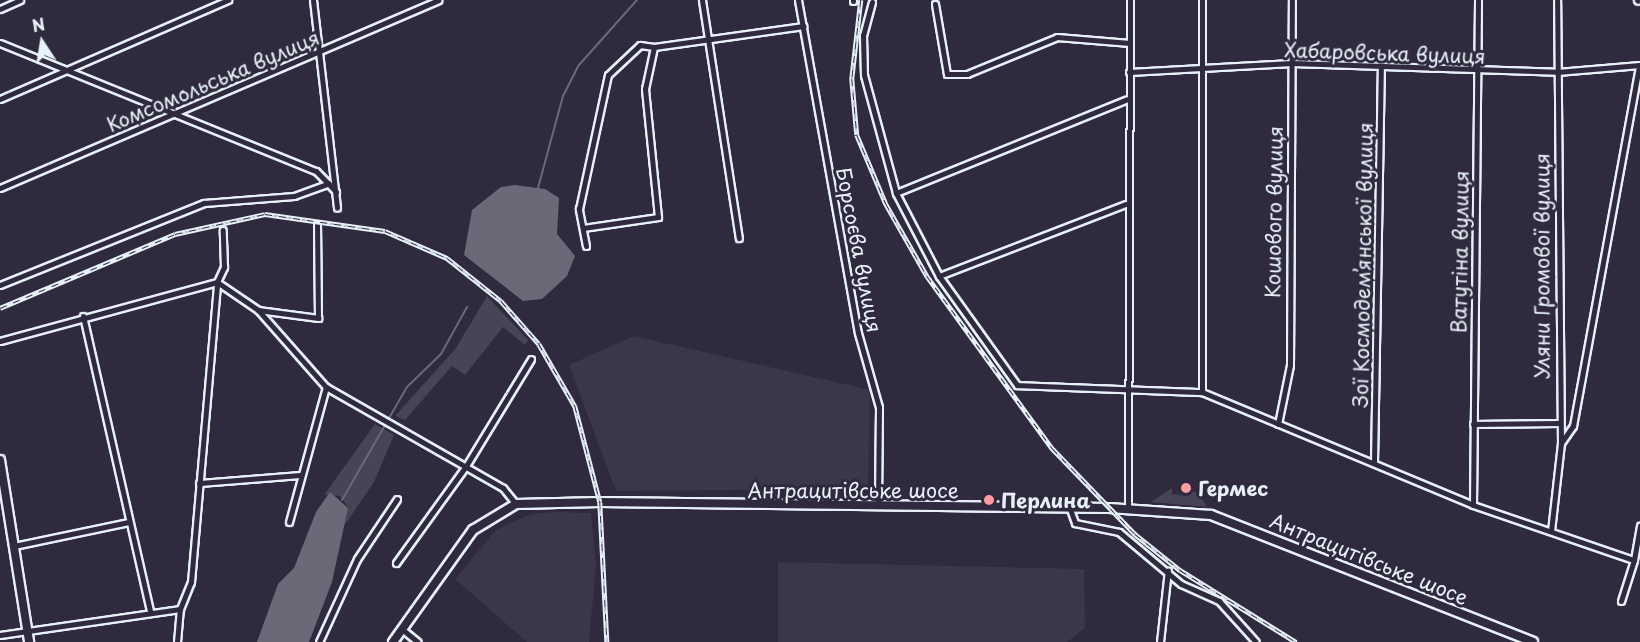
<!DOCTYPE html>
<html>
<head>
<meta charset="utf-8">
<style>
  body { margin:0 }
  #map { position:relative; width:1640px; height:642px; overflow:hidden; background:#2f2a3d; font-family:"Playpen Sans",sans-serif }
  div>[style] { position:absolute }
  .built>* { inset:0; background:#3b3749 }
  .green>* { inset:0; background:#464455 }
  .water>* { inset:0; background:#696978 }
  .stream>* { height:2px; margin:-1px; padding:0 1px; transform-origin:1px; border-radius:1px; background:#696978 }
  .roads { filter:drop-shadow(2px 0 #e8f1f8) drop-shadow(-2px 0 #e8f1f8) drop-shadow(0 2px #e8f1f8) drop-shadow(0 -2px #e8f1f8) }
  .minor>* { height:5px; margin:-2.5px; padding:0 2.5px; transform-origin:2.5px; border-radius:2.5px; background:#2f2a3d }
  .secondary>* { height:8px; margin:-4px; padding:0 4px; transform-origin:4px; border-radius:4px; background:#2f2a3d }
  .rail>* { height:4.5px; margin-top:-2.25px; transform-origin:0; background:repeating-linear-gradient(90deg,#2f2a3d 0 7px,#e8f1f8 0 14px); box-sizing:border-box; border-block:2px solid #e8f1f8 }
  .dots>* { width:16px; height:16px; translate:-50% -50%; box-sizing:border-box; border:3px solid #2f2a3d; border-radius:50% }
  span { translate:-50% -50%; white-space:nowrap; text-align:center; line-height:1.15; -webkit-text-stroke:6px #2f2a3d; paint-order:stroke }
  .street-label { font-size:20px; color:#e8f1f8 }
  .poi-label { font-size:20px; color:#e8f1f8; font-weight:700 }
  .left { translate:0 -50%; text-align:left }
  .north { position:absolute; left:12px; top:12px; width:60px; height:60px; -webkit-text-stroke:4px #2f2a3d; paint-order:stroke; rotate:348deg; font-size:16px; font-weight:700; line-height:24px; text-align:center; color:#e8f1f8 }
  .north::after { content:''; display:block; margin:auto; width:21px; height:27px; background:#e8f1f8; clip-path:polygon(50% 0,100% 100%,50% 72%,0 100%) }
</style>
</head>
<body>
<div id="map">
  <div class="built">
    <div style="clip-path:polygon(634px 336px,870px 390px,868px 489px,616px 491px,569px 365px)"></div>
    <div style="clip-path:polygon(553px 512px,591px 513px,596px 564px,589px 642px,527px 642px,455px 579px,496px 530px,531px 514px)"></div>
    <div style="clip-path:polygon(778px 562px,1084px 569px,1085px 628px,1067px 642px,778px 642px)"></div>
  </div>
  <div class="green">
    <div style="clip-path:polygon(487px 296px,528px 340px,525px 345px,503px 327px,465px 375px,452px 366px,405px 420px,395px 416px,456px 348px)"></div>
    <div style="clip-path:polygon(375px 424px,394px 435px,374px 482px,344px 526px,348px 507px,340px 496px,324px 495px)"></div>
    <div style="clip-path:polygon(1172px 488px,1172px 494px,1188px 496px,1190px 489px,1199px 494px,1207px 507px,1151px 502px)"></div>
  </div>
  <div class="water">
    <div style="clip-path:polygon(515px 185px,545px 189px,559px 198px,557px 234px,575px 256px,567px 276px,542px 299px,523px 301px,464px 255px,472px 210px,501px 187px)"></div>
    <div style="clip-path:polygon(330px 492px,348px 508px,332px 582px,309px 642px,257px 642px,278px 584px,294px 568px,316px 512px)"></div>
  </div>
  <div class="stream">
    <div style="left:538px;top:188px;width:95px;rotate:-74.8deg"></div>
    <div style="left:563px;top:96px;width:35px;rotate:-63deg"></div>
    <div style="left:579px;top:65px;width:87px;rotate:-48.3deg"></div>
    <div style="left:342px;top:500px;width:130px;rotate:-60.1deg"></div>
    <div style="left:407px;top:387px;width:47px;rotate:-44.1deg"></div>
    <div style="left:441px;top:354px;width:54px;rotate:-61deg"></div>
  </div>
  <div class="roads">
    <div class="minor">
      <div style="left:313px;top:0;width:209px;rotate:83.4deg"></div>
      <div style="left:702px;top:0;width:241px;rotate:81.2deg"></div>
      <div style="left:798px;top:0;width:338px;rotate:79.8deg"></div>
      <div style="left:858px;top:333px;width:77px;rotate:74.2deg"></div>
      <div style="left:879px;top:407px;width:98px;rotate:90.6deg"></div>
      <div style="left:853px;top:0;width:1px;rotate:90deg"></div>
      <div style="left:1637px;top:0;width:1px;rotate:45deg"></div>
      <div style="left:872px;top:2px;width:34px;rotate:105deg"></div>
      <div style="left:863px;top:35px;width:40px;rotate:88.6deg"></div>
      <div style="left:864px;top:75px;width:122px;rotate:74.8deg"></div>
      <div style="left:896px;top:193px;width:93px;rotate:62.6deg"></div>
      <div style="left:939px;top:276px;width:134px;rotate:54.4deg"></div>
      <div style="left:1017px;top:385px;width:185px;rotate:2.2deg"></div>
      <div style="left:1202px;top:392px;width:294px;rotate:22.6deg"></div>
      <div style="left:1473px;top:505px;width:170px;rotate:18.9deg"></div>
      <div style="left:1634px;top:560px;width:43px;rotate:107.6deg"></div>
      <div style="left:935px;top:4px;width:71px;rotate:80.3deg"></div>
      <div style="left:947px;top:74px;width:20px"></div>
      <div style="left:967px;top:74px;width:97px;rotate:-22.3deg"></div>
      <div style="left:1057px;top:37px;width:73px;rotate:4.7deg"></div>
      <div style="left:0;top:9px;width:22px;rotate:-24deg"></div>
      <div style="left:0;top:43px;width:341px;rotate:22.1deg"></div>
      <div style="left:316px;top:171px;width:29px;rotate:46deg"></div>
      <div style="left:1129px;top:72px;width:163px;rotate:-3.2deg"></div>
      <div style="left:1292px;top:63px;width:265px;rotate:1.9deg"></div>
      <div style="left:1557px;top:72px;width:83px;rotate:-4.8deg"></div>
      <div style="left:0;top:99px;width:249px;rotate:-23.5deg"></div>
      <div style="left:0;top:188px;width:477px;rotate:-23.2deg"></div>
      <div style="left:896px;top:193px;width:249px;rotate:-22.1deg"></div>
      <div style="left:583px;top:228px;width:76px;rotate:-8.3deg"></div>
      <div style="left:658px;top:217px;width:129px;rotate:-95.8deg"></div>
      <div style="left:645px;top:89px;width:43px;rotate:-77.9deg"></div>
      <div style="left:654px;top:47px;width:151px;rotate:-8deg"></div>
      <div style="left:586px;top:246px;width:38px;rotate:-101deg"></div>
      <div style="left:579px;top:209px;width:137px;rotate:-77.8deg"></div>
      <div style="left:608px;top:75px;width:44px;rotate:-43.2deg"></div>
      <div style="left:640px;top:45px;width:14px;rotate:8deg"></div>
      <div style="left:939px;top:276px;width:200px;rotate:-21.1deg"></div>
      <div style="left:0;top:285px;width:220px;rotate:-21.9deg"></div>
      <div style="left:204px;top:203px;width:90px;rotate:-4.4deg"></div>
      <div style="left:294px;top:196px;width:37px;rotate:-20deg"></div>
      <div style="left:258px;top:310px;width:61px;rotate:7.6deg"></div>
      <div style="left:318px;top:318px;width:93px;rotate:-90.6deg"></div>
      <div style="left:83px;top:316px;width:303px;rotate:77.2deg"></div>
      <div style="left:0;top:341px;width:225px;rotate:-15.2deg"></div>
      <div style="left:217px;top:282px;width:50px;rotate:34.3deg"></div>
      <div style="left:258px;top:310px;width:103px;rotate:48.6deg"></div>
      <div style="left:326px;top:387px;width:204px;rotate:29.7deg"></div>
      <div style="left:503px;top:488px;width:21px;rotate:51deg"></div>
      <div style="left:1202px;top:392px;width:392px;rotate:-90deg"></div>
      <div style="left:1278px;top:424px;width:60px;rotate:-78.5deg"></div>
      <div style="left:1290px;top:365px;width:365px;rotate:-89.7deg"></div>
      <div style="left:1473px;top:424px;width:86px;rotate:-0.7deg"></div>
      <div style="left:1561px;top:443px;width:21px;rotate:-55deg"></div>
      <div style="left:1573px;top:426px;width:367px;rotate:-79.6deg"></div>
      <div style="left:1374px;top:462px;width:393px;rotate:-89deg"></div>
      <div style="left:199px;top:483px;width:102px;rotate:-4.5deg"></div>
      <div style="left:1473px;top:505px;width:505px;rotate:-89.43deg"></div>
      <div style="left:1070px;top:509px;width:15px;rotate:70deg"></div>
      <div style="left:1075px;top:523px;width:45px;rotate:11.6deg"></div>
      <div style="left:1119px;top:532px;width:81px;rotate:40deg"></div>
      <div style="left:1181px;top:584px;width:42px;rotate:24.1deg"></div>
      <div style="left:1219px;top:601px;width:55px;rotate:47.9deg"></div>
      <div style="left:1128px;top:509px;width:509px;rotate:-89.77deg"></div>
      <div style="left:289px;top:522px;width:140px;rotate:-74.7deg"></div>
      <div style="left:1551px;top:531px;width:89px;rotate:-83.5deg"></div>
      <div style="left:1561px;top:443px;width:443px;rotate:-90.5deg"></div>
      <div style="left:14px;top:546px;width:117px;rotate:-11.8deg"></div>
      <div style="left:1634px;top:560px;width:35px;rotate:-80deg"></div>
      <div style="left:396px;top:563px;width:120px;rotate:-54.2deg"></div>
      <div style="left:466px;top:466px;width:125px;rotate:-58.7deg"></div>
      <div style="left:403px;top:630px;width:19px;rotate:39deg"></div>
      <div style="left:0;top:635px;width:182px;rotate:-8.2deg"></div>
      <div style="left:177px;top:642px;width:33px;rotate:-85deg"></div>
      <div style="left:180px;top:609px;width:29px;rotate:-68deg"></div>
      <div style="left:191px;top:582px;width:301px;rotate:-85deg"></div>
      <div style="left:217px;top:282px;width:17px;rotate:-65deg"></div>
      <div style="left:224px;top:267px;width:37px;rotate:-92deg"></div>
      <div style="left:319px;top:642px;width:91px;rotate:-65.4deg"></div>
      <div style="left:357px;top:559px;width:72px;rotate:-56.3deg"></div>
      <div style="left:1160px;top:642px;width:72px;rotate:-83.7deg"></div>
    </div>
    <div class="secondary">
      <div style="left:0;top:460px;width:184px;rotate:80.9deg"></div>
      <div style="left:393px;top:642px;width:138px;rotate:-54.5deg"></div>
      <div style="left:473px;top:530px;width:50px;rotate:-31.2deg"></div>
      <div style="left:516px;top:504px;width:84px;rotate:-1.4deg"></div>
      <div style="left:600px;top:502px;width:509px;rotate:0.68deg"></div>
      <div style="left:1109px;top:508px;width:102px;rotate:3.9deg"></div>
      <div style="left:1211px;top:515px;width:346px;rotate:21.5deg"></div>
    </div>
  </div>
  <div class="rail">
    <div style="left:861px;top:0;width:80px;rotate:96.5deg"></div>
    <div style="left:852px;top:79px;width:56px;rotate:84.9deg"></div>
    <div style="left:857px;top:135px;width:75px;rotate:67.2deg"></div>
    <div style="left:886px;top:204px;width:83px;rotate:60.3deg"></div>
    <div style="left:927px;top:276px;width:213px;rotate:54deg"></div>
    <div style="left:1052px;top:448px;width:120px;rotate:46deg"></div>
    <div style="left:1135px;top:534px;width:58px;rotate:38.7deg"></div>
    <div style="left:1180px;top:570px;width:137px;rotate:31.8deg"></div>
    <div style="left:0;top:308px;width:190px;rotate:-22.9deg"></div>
    <div style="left:175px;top:234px;width:92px;rotate:-12.5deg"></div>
    <div style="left:265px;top:214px;width:121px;rotate:8.1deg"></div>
    <div style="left:385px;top:231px;width:68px;rotate:23.5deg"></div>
    <div style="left:447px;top:258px;width:69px;rotate:38.5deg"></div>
    <div style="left:501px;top:301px;width:57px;rotate:48.5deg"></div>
    <div style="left:539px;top:344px;width:72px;rotate:59.9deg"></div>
    <div style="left:575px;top:406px;width:99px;rotate:75.4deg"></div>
    <div style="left:600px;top:502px;width:140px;rotate:87.1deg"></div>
  </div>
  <div class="dots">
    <div style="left:1186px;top:488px;background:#ff9aa2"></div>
    <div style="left:989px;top:500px;background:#ff9aa2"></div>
  </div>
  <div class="street-label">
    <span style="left:1385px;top:53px;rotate:2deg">Хабаровська вулиця</span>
    <span style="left:213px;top:81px;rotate:-23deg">Комсомольська вулиця</span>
    <span style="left:1274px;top:212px;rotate:-89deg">Кошового вулиця</span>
    <span style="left:859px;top:250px;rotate:79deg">Борсоєва вулиця</span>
    <span style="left:1460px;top:252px;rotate:-89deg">Ватутіна вулиця</span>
    <span style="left:1363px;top:265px;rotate:-89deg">Зої Космодем’янської вулиця</span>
    <span style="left:1542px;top:266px;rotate:-90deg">Уляни Громової вулиця</span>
    <span style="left:853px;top:490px">Антрацитівське шосе</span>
    <span style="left:1369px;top:559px;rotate:22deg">Антрацитівське шосе</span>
  </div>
  <div class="poi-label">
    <span class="left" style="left:1198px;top:488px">Гермес</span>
    <span class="left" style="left:1001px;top:500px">Перлина</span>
  </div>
  <div class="north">N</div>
</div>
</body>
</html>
